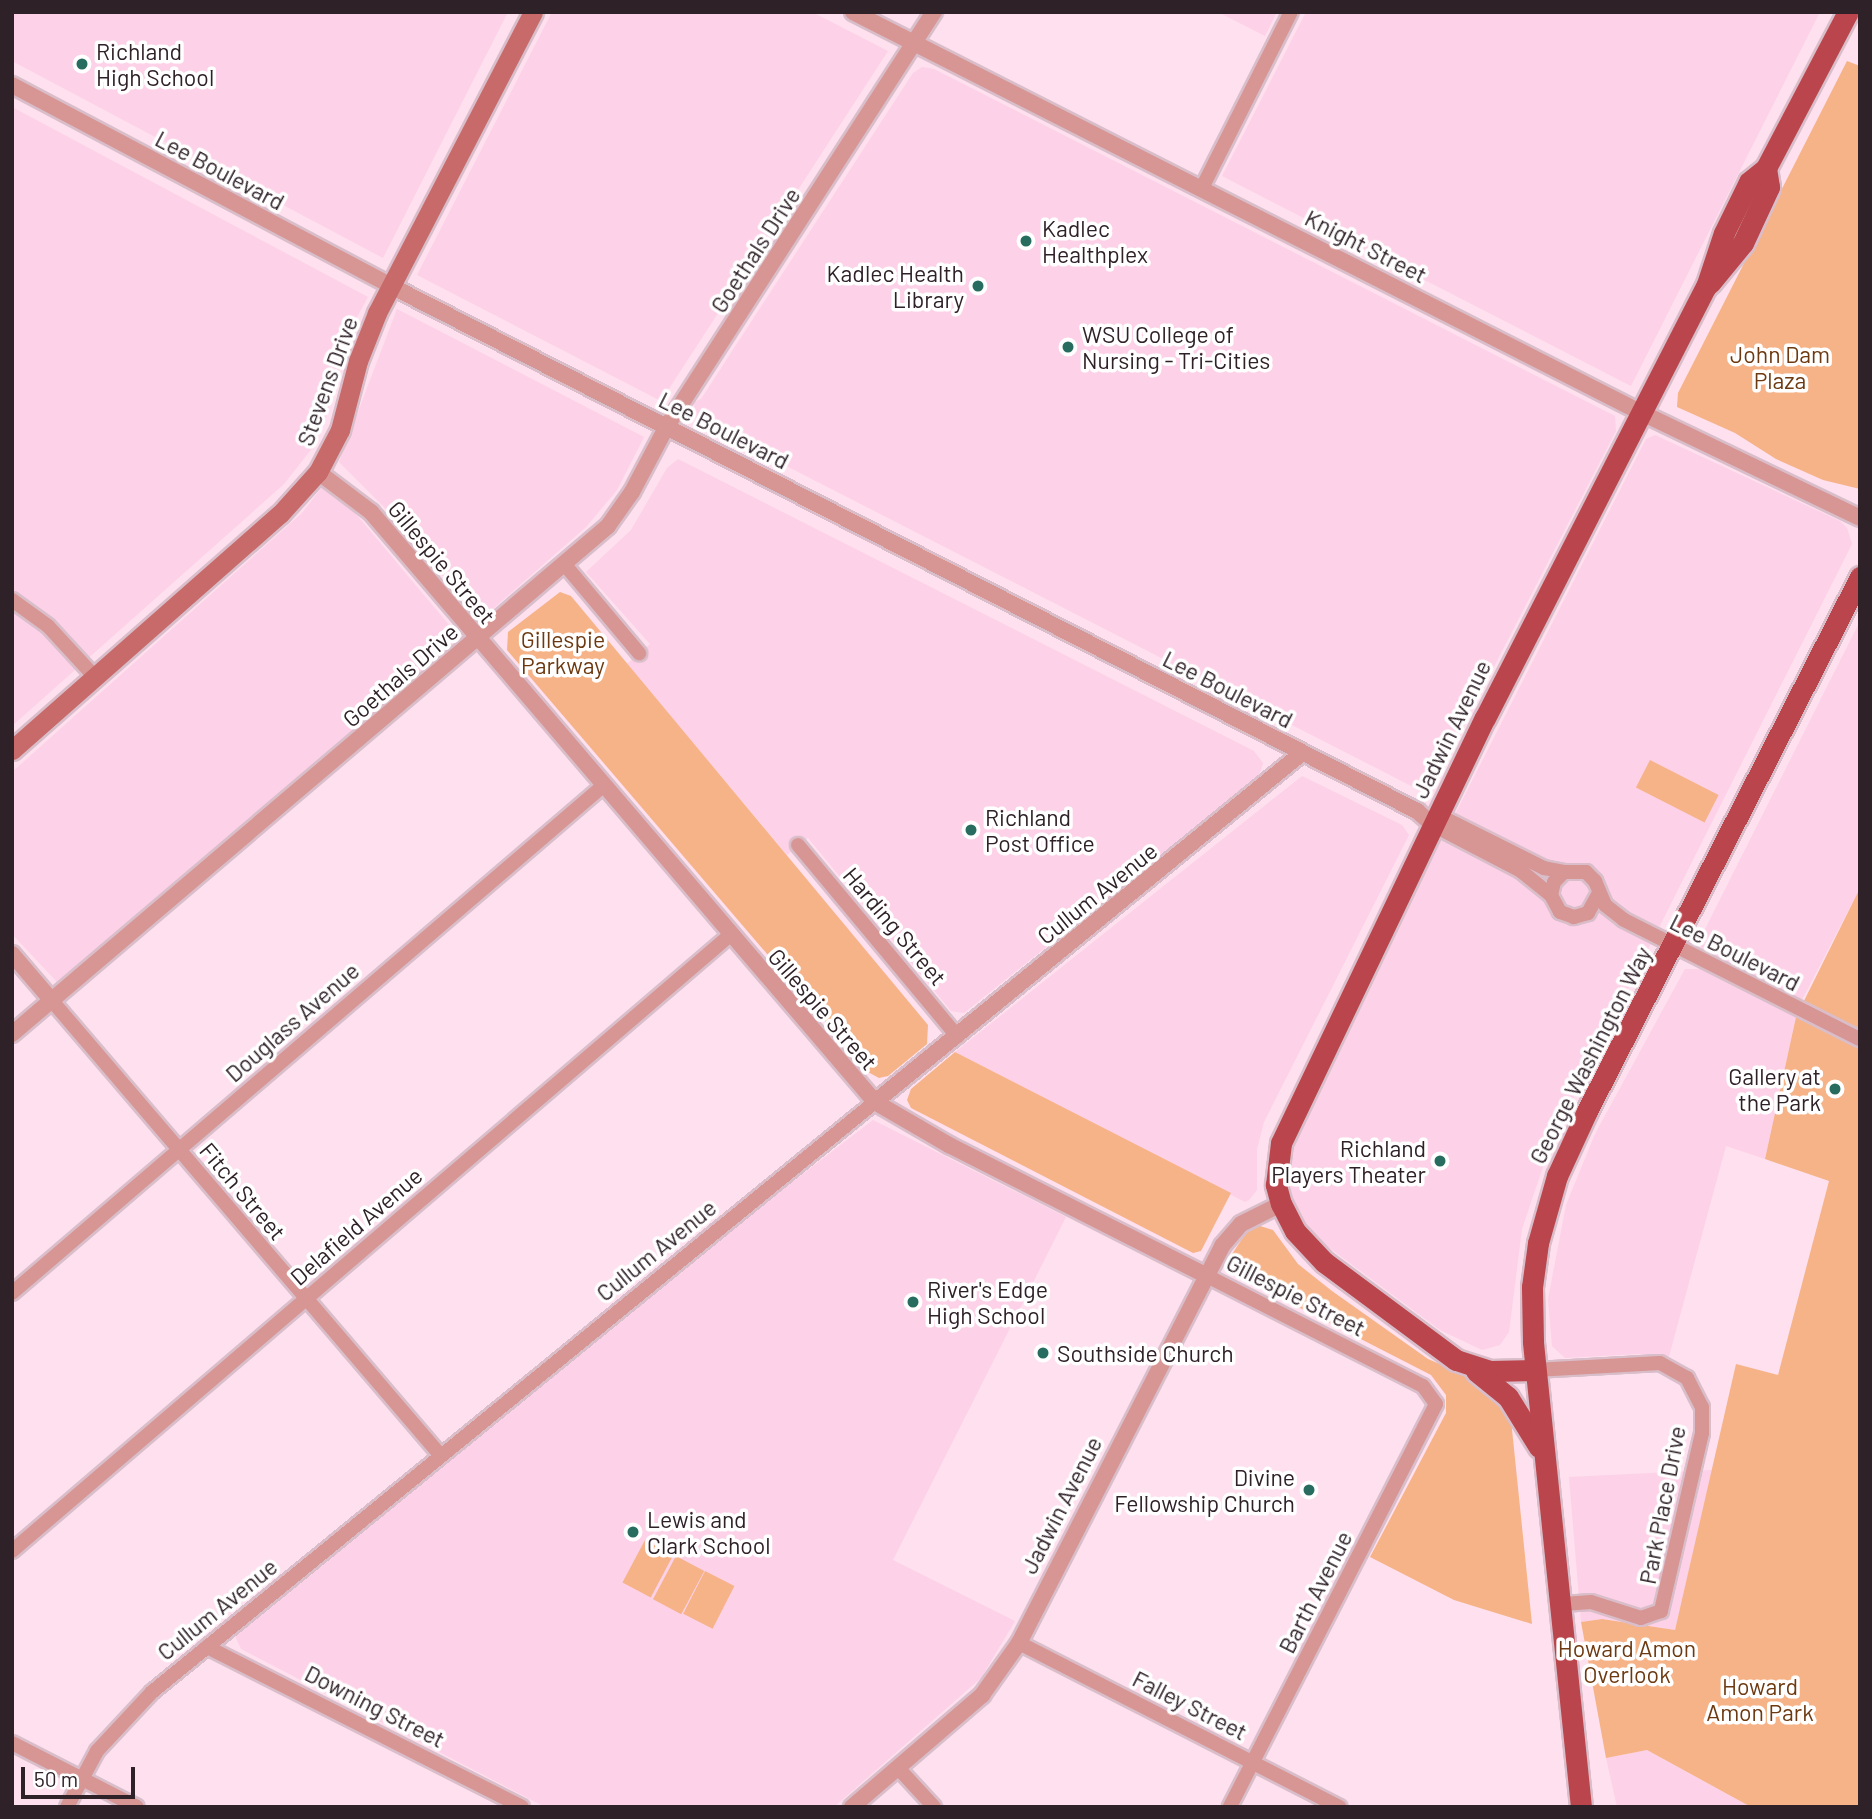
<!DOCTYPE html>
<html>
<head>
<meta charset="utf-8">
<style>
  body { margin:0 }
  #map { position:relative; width:1872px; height:1819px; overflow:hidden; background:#fee0ee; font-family:Barlow,sans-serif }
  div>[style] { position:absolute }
  .built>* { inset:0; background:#fdd1e7 }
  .green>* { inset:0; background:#f6b388; transform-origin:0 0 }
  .roads { filter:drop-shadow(2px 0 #d9beca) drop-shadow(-2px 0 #d9beca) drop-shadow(0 2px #d9beca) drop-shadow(0 -2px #d9beca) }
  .minor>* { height:14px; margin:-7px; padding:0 7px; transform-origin:7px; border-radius:7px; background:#d79594 }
  .tertiary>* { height:16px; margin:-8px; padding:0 8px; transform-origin:8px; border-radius:8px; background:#d79594 }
  .secondary>* { height:19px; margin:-9.5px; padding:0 9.5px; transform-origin:9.5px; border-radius:9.5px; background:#c8696a }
  .primary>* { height:21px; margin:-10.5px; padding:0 10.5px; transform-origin:10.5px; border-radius:10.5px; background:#bb454c }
  .dots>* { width:19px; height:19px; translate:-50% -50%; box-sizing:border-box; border:4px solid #fff; border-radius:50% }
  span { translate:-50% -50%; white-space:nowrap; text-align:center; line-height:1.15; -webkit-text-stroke:7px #fff; paint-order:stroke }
  .poi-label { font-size:23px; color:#2e2128 }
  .left { translate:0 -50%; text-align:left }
  .right { translate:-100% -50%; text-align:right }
  .street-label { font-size:23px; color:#2e2128 }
  .park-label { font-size:23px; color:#6d3910 }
  .frame { position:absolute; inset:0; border:14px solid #2e2128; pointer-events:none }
  .scale { position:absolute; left:21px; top:1767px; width:114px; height:32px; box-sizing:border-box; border:4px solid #2e2128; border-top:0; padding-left:9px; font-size:21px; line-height:24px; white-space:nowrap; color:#2e2128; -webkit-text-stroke:5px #fff; paint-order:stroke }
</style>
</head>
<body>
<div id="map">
  <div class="built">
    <div style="clip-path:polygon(12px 12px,508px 12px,383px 258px,12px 61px)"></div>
    <div style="clip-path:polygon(552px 12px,812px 12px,888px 51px,661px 401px,417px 275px)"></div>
    <div style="clip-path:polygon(1218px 12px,1277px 12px,1265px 36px)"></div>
    <div style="clip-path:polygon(1306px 12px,1820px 12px,1631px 386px,1222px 176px)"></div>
    <div style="clip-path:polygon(922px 67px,934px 69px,1615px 416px,1616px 431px,1431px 788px,1421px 791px,722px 433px,696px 424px,694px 402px,701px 399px,913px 73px)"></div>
    <div style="clip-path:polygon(12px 107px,368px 297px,352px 326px,326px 418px,313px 447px,284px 484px,12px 726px)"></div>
    <div style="clip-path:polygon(397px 309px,644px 437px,617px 490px,586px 527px,480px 620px,388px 511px,339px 462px)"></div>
    <div style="clip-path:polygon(1655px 435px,1840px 521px,1847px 528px,1852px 544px,1552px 1140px,1522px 1229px,1509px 1332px,1500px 1345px,1482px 1350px,1440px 1330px,1312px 1235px,1292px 1198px,1287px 1162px,1306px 1107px,1646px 439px)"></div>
    <div style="clip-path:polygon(678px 459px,1254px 751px,1263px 763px,1259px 776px,964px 1013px,951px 1011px,808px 838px,787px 855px,627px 664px,650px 644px,586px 572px,631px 530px,667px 468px)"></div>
    <div style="clip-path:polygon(323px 486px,356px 514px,460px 638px,57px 982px,12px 934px,12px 772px,302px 513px)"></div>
    <div style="clip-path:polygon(1860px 621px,1860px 888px,1801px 1002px,1713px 957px,1701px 947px,1700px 939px)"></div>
    <div style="clip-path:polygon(1302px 776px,1402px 825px,1409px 835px,1264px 1122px,1257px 1149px,1257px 1190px,1249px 1200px,1245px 1202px,955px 1052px)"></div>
    <div style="clip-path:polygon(1685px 969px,1701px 969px,1796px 1017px,1765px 1159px,1726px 1146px,1668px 1360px,1638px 1354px,1565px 1358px,1552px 1346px,1548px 1299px,1566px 1205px,1595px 1134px)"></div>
    <div style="clip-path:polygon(873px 1120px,1066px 1217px,893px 1560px,1015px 1621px,981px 1678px,834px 1807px,545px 1807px,241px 1649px,235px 1636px,240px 1629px,744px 1219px)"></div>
    <div style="clip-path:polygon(1712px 1470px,1675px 1630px,1602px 1619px,1581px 1622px,1569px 1477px)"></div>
    <div style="clip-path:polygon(1647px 1750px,1751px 1807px,1617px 1807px,1606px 1758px)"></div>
  </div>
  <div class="green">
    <div style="clip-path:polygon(1847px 61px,1860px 66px,1860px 489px,1823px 480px,1776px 459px,1735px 433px,1677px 407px,1678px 393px)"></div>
    <div style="clip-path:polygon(560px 592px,571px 596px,928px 1025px,927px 1044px,888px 1076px,879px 1078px,868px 1072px,507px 650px,508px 632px)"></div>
    <div style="left:1650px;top:760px;width:77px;height:31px;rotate:27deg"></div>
    <div style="clip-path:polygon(1860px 888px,1860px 1807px,1751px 1807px,1647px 1750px,1606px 1758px,1581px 1622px,1602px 1619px,1675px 1630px,1736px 1364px,1778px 1375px,1829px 1181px,1765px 1159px,1796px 1017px)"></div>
    <div style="clip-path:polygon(955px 1052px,1231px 1193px,1201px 1251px,1193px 1253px,911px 1108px,907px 1100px,911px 1089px)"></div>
    <div style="clip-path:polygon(1257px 1225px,1273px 1230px,1298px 1264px,1332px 1291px,1428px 1359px,1488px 1385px,1510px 1410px,1532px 1624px,1454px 1600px,1370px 1557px,1446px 1413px,1446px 1395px,1431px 1375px,1234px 1274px,1230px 1257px,1246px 1233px)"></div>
    <div style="left:645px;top:1540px;width:32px;height:48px;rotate:28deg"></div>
    <div style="left:676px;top:1556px;width:32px;height:49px;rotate:28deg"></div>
    <div style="left:705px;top:1571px;width:33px;height:48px;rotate:27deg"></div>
  </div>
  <div class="roads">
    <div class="minor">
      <div style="left:1202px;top:188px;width:197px;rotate:-63.2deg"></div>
      <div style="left:566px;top:566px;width:114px;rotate:50deg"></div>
      <div style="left:12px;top:600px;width:44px;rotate:35.8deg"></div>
      <div style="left:48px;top:626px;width:68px;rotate:47.4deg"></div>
      <div style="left:1438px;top:815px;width:119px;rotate:26.6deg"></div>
      <div style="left:1544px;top:868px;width:20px;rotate:11deg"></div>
      <div style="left:1433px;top:825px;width:99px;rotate:27.6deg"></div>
      <div style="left:1521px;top:871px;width:38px;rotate:39deg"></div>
      <div style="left:798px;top:845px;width:249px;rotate:50.2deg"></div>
      <div style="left:1599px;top:893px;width:23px;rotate:119deg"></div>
      <div style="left:1588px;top:913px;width:15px;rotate:164deg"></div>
      <div style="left:1574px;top:917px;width:15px;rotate:-160deg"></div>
      <div style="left:1560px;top:912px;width:19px;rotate:-118deg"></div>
      <div style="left:1551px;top:895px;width:13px;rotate:-77deg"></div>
      <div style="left:1554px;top:882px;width:14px;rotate:-45deg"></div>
      <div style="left:1564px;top:872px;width:22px"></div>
      <div style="left:1586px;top:872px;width:13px;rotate:45deg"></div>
      <div style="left:1595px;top:881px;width:26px;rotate:67deg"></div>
      <div style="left:1605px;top:905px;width:24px;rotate:38deg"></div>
      <div style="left:1624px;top:920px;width:264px;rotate:26.8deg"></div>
      <div style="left:53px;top:1002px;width:597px;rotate:49.48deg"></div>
      <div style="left:1207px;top:1276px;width:242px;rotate:27deg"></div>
      <div style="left:1423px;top:1386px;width:22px;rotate:54deg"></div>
      <div style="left:1436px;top:1404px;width:453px;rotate:117.1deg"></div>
      <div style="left:12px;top:1293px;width:779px;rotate:-40.63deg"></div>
      <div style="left:1535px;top:1370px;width:125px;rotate:-3.2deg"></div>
      <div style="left:1660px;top:1363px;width:31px;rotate:29deg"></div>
      <div style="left:1687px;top:1378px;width:33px;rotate:63deg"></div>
      <div style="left:1702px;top:1407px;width:26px;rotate:90deg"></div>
      <div style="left:1702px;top:1433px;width:183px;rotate:103deg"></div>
      <div style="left:1661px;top:1611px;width:21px;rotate:161deg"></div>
      <div style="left:1641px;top:1618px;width:52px;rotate:-162.3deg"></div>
      <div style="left:1591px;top:1602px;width:31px;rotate:176deg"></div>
      <div style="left:12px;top:1551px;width:945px;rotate:-40.62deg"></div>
      <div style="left:1019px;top:1643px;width:360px;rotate:27.1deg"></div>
      <div style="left:207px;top:1647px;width:353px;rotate:26.9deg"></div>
      <div style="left:12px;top:1743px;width:140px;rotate:27.1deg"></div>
      <div style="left:898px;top:1768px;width:53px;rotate:47.3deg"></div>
      <div style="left:67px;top:1807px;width:64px;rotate:-61.8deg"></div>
      <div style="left:97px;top:1751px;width:81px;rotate:-47deg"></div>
      <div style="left:152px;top:1692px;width:933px;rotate:-39.22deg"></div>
    </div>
    <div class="tertiary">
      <div style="left:853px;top:12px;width:883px;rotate:26.94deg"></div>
      <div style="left:1640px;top:412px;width:244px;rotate:25.7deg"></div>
      <div style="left:12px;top:85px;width:429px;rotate:27.9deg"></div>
      <div style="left:391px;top:286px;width:1153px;rotate:27.1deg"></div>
      <div style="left:1417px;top:811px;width:21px;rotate:41deg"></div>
      <div style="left:318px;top:472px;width:66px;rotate:37deg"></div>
      <div style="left:371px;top:512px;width:776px;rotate:49.49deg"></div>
      <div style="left:875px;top:1102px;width:86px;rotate:30.2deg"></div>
      <div style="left:949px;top:1145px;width:289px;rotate:26.9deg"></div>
      <div style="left:12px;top:954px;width:63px;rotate:49.5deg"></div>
      <div style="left:12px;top:1034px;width:783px;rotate:-40.44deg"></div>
      <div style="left:608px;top:526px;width:42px;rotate:-54.8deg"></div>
      <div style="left:632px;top:492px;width:75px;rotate:-62.1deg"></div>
      <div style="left:667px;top:426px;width:493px;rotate:-57.2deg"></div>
      <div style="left:875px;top:1102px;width:551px;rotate:-39.26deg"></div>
      <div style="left:852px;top:1807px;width:172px;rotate:-40.7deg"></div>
      <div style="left:982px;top:1695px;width:64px;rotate:-54.6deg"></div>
      <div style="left:1019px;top:1643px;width:446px;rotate:-62.9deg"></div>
      <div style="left:1222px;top:1246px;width:29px;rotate:-49deg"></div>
      <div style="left:1241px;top:1224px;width:45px;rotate:-26.6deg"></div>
    </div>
    <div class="secondary">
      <div style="left:12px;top:750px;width:357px;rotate:-41.4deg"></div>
      <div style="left:280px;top:514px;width:57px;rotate:-47.9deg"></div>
      <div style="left:318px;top:472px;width:47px;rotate:-62.4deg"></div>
      <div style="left:340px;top:430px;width:71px;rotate:-75.4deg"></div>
      <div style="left:358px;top:361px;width:52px;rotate:-68.4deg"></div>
      <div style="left:377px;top:313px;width:339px;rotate:-62.6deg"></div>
    </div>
    <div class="primary">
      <div style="left:1710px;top:283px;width:52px;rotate:-50.5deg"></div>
      <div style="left:1743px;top:243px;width:62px;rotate:-65.1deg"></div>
      <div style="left:1769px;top:187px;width:19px;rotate:-99deg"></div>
      <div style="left:1535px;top:1370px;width:45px;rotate:178.7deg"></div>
      <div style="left:1490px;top:1371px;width:36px;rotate:-162deg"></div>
      <div style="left:1456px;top:1360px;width:164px;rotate:-143.4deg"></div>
      <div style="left:1324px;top:1262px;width:42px;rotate:-133.1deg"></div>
      <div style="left:1295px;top:1231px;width:30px;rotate:-117deg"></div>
      <div style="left:1281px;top:1204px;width:20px;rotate:-105deg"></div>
      <div style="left:1276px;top:1185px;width:42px;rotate:-83.2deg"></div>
      <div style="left:1281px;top:1143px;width:471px;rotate:-64.4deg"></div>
      <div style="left:1485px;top:718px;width:484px;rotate:-62.9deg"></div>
      <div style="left:1706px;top:287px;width:57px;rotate:-71.6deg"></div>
      <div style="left:1724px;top:233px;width:57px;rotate:-63.9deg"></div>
      <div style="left:1749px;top:182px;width:22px;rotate:-39deg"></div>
      <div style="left:1766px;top:168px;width:176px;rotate:-62.3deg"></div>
      <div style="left:1476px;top:1371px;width:41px;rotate:39.1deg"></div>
      <div style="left:1508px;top:1397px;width:59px;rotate:58.2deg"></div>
      <div style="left:1581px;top:1807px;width:468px;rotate:-95.9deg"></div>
      <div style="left:1533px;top:1341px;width:54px;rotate:-91.1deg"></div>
      <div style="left:1532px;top:1287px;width:44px;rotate:-82.2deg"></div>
      <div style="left:1538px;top:1243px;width:70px;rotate:-74.2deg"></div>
      <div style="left:1557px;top:1176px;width:72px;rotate:-65.2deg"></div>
      <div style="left:1587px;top:1111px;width:600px;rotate:-62.92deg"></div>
    </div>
  </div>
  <div class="dots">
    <div style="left:82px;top:64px;background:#276c5e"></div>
    <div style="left:1026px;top:241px;background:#276c5e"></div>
    <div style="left:978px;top:286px;background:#276c5e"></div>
    <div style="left:1068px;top:347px;background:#276c5e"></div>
    <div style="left:971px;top:830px;background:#276c5e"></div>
    <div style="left:1835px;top:1089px;background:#276c5e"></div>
    <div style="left:1440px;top:1161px;background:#276c5e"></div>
    <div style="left:913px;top:1302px;background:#276c5e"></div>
    <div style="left:1043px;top:1353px;background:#276c5e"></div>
    <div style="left:1309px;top:1490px;background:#276c5e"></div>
    <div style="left:633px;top:1532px;background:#276c5e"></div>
  </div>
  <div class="poi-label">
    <span class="left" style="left:96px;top:64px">Richland<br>High School</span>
    <span class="left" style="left:1042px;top:241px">Kadlec<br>Healthplex</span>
    <span class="right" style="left:964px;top:286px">Kadlec Health<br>Library</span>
    <span class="left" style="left:1082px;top:347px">WSU College of<br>Nursing - Tri-Cities</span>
    <span class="left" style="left:985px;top:830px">Richland<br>Post Office</span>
    <span class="right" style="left:1821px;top:1089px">Gallery at<br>the Park</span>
    <span class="right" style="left:1426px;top:1161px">Richland<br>Players Theater</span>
    <span class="left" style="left:927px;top:1302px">River's Edge<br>High School</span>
    <span class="left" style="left:1057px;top:1353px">Southside Church</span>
    <span class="right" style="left:1295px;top:1490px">Divine<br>Fellowship Church</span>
    <span class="left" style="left:647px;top:1532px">Lewis and<br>Clark School</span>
  </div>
  <div class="street-label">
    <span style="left:220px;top:170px;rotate:28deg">Lee Boulevard</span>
    <span style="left:1366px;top:246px;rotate:27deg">Knight Street</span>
    <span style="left:755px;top:250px;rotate:-57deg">Goethals Drive</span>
    <span style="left:327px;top:381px;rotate:-70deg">Stevens Drive</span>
    <span style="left:724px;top:430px;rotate:27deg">Lee Boulevard</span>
    <span style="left:442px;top:562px;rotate:50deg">Gillespie Street</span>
    <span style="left:400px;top:675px;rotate:-41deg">Goethals Drive</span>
    <span style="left:1228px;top:689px;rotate:27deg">Lee Boulevard</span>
    <span style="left:1451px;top:729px;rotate:-64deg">Jadwin Avenue</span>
    <span style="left:1097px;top:893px;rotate:-39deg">Cullum Avenue</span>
    <span style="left:895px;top:926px;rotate:50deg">Harding Street</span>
    <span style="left:1735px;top:952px;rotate:27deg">Lee Boulevard</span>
    <span style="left:823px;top:1009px;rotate:49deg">Gillespie Street</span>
    <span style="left:292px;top:1022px;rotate:-41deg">Douglass Avenue</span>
    <span style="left:1590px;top:1055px;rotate:-63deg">George Washington Way</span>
    <span style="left:243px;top:1191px;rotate:50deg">Fitch Street</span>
    <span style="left:356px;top:1226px;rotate:-41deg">Delafield Avenue</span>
    <span style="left:656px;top:1250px;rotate:-39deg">Cullum Avenue</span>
    <span style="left:1296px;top:1295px;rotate:27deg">Gillespie Street</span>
    <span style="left:1061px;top:1505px;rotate:-63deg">Jadwin Avenue</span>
    <span style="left:1662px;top:1505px;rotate:-79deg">Park Place Drive</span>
    <span style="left:1315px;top:1592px;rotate:-63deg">Barth Avenue</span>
    <span style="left:217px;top:1609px;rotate:-39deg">Cullum Avenue</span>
    <span style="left:1190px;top:1705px;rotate:27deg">Falley Street</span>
    <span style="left:375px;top:1706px;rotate:27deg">Downing Street</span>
  </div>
  <div class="park-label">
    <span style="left:1780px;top:367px">John Dam<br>Plaza</span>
    <span style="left:563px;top:652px">Gillespie<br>Parkway</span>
    <span style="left:1627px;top:1661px">Howard Amon<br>Overlook</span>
    <span style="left:1760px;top:1699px">Howard<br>Amon Park</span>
  </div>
  <div class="frame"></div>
  <div class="scale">50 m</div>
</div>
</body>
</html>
